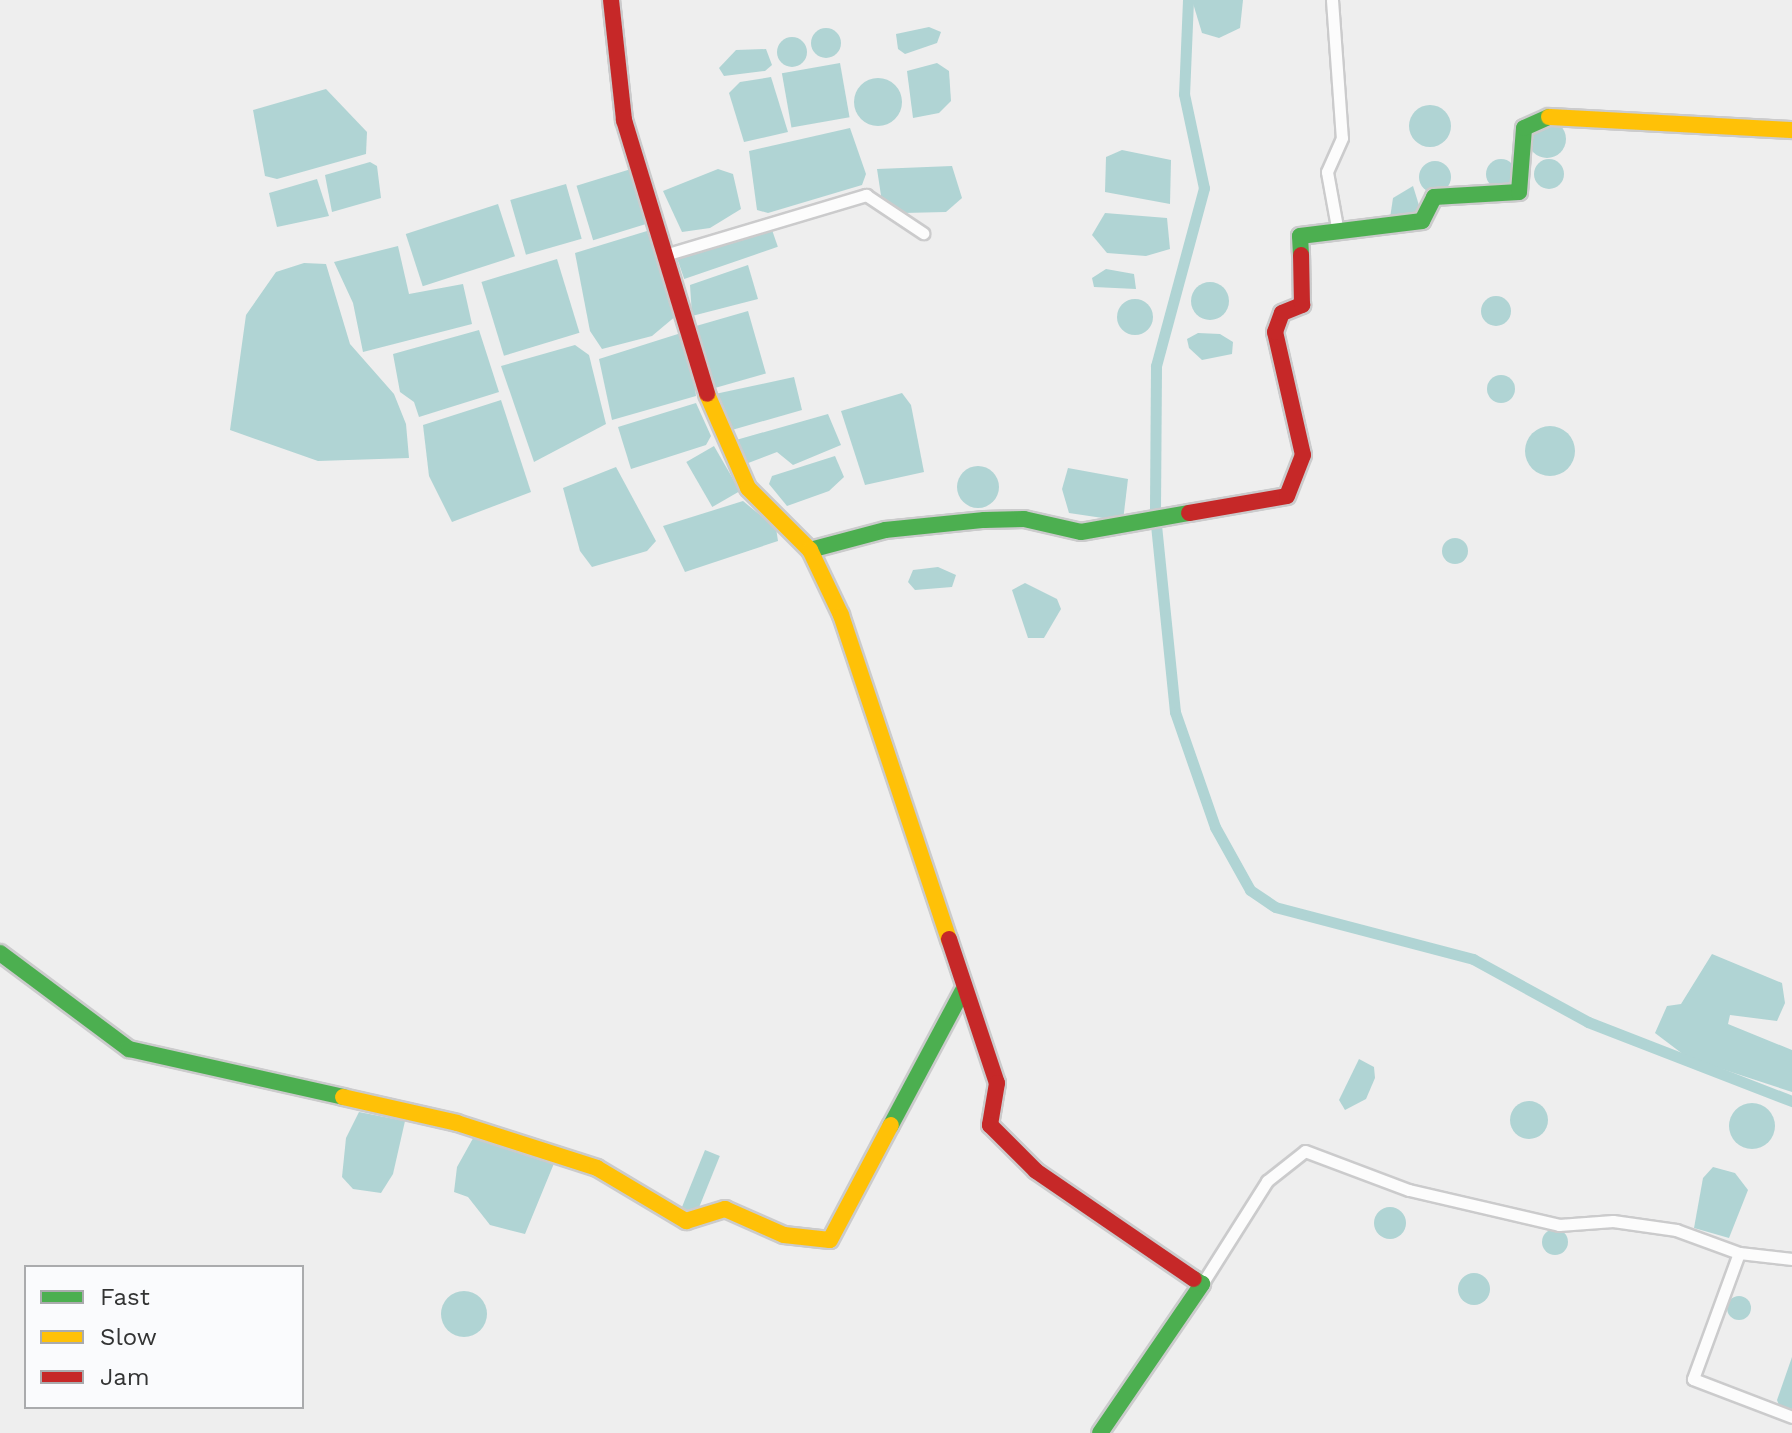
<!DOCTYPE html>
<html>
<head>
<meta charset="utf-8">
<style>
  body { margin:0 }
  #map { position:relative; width:1792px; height:1433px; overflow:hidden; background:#eee; font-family:"Work Sans",sans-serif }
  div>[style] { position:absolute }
  .water>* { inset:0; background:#b0d4d4; transform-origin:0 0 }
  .round { border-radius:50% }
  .canal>* { height:11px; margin:-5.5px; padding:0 5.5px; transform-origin:5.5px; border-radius:5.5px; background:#b0d4d4 }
  .roads { filter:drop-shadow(2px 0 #cbcbcc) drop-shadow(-2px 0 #cbcbcc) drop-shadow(0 2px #cbcbcc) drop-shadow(0 -2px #cbcbcc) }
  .street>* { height:11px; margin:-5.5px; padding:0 5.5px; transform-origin:5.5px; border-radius:5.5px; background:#fcfcfc }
  .fast>* { height:16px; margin:-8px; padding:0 8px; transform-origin:8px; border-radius:8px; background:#4caf50 }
  .slow>* { height:16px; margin:-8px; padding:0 8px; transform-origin:8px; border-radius:8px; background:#ffc107 }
  .jam>* { height:16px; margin:-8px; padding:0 8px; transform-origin:8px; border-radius:8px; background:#c62828 }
  span { translate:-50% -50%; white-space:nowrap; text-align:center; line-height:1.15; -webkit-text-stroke:7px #fafbfd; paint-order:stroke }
  .legend { position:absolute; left:24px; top:1265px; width:280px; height:144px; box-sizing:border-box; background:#fafbfd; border:2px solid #aaabad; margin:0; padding:10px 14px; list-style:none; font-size:24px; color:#333434 }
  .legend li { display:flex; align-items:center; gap:16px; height:40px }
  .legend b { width:40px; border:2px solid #aaabad }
</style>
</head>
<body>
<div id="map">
  <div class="water">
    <div style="clip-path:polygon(1192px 0,1243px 0,1240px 28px,1219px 38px,1202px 33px)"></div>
    <div style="clip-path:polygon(929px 27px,941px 32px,937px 43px,905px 54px,898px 49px,896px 34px)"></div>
    <div class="round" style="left:811px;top:28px;width:30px;height:30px"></div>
    <div class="round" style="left:777px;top:37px;width:30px;height:30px"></div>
    <div style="clip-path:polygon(766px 49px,772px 65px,765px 71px,724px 76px,719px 68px,736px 50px)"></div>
    <div style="left:840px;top:63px;width:55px;height:59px;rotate:80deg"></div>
    <div style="clip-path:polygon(937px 63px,949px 71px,951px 101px,939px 113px,913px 118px,907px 71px)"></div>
    <div style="clip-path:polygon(771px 77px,788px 132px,744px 142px,729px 93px,740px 82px)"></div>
    <div class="round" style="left:854px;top:78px;width:48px;height:48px"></div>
    <div style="clip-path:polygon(326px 89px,367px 132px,366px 154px,277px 179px,265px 176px,253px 110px)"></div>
    <div class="round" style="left:1409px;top:105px;width:42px;height:42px"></div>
    <div class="round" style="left:1528px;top:120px;width:38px;height:38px"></div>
    <div style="clip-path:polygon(850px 128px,866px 174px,862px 185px,768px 213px,757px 210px,749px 151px)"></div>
    <div style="clip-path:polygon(1122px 150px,1171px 160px,1170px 204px,1105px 192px,1106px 157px)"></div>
    <div class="round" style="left:1534px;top:159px;width:30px;height:30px"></div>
    <div class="round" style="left:1486px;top:159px;width:30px;height:30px"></div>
    <div class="round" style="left:1419px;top:161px;width:32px;height:32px"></div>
    <div style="clip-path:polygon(370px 162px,377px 166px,381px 198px,332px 212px,325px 175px)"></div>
    <div style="clip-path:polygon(952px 166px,962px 198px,946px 212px,903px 213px,882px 202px,877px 169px)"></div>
    <div style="left:631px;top:169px;width:57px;height:57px;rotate:73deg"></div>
    <div style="clip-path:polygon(718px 169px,733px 174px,741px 209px,710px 228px,682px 232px,663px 191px)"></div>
    <div style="clip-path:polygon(317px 179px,329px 216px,277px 227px,269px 193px)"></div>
    <div style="left:566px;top:184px;width:57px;height:58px;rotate:74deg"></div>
    <div style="clip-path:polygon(1413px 186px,1422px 215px,1390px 218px,1393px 198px)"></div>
    <div style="left:498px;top:204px;width:55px;height:97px;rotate:72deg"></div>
    <div style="clip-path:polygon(1105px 213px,1167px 218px,1170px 249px,1146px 256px,1107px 253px,1092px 235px)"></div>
    <div style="left:771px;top:227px;width:21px;height:99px;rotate:71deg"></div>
    <div style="clip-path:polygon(647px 231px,677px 315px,652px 336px,602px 349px,590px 331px,575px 253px)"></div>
    <div style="clip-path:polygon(398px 246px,409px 294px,463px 284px,472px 324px,363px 352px,353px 303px,334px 262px)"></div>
    <div style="left:557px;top:259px;width:77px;height:79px;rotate:73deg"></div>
    <div style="clip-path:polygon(304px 263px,326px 264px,350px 344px,394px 394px,406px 424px,409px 458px,318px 461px,230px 430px,246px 315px,276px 272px)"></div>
    <div style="clip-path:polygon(748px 265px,758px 299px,692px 316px,690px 285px)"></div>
    <div style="clip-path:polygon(1106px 269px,1134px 274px,1136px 289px,1094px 287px,1092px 278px)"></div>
    <div class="round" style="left:1191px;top:282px;width:38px;height:38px"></div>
    <div class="round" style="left:1481px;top:296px;width:30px;height:30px"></div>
    <div class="round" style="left:1117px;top:299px;width:36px;height:36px"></div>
    <div style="left:748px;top:311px;width:65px;height:54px;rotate:74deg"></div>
    <div style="clip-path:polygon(479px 330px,499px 392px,419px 417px,414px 402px,400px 392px,393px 354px)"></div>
    <div style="clip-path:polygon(681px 333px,690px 341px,696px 396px,612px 420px,599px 359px)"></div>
    <div style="clip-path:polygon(1198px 333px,1220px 334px,1233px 342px,1232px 354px,1202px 360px,1189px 348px,1187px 339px)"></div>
    <div style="clip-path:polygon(575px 345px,589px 355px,606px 424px,534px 462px,501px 366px)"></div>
    <div class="round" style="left:1487px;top:375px;width:28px;height:28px"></div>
    <div style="clip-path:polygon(794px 377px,802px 410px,725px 432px,715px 394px)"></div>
    <div style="clip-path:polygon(902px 393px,911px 405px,924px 472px,865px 485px,841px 411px)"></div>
    <div style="clip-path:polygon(501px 400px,531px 492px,452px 522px,429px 476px,423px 425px)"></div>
    <div style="clip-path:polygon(696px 403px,711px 436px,706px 445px,631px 469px,618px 427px)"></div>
    <div style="clip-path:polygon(828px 414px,841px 445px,793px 465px,777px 452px,743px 465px,729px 442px)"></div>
    <div class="round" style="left:1525px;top:426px;width:50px;height:50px"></div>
    <div style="left:714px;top:446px;width:52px;height:32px;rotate:60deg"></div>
    <div style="clip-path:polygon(835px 456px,844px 477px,829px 491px,787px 506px,769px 484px,772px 476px)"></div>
    <div class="round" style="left:957px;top:466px;width:42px;height:42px"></div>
    <div style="clip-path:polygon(616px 467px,656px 541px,647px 551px,592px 567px,580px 551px,563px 488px)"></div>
    <div style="clip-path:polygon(1068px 468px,1128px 479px,1123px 521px,1069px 513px,1062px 489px)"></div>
    <div style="clip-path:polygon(743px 501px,776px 528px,778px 541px,685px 572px,663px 526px)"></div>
    <div class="round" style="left:1442px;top:538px;width:26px;height:26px"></div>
    <div style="clip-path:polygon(938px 567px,956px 575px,952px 587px,915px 590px,908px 582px,913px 570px)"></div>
    <div style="clip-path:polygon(1025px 583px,1057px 599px,1061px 609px,1044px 638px,1028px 638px,1012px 590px)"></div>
    <div style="clip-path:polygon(1712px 954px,1782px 983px,1785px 1003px,1777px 1021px,1730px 1015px,1728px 1024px,1792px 1050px,1792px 1092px,1688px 1058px,1655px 1033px,1667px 1006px,1681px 1004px)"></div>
    <div style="clip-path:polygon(1359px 1059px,1374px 1067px,1375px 1078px,1366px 1099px,1345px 1110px,1339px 1100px)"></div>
    <div class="round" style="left:1510px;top:1101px;width:38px;height:38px"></div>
    <div class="round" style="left:1729px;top:1103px;width:46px;height:46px"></div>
    <div style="clip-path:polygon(359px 1112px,405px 1121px,393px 1174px,381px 1193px,353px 1189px,342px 1177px,346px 1138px)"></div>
    <div style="clip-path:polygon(476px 1133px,555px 1161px,525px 1234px,490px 1225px,468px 1197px,454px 1192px,457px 1167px)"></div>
    <div style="left:705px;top:1150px;width:16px;height:66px;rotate:22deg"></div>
    <div style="clip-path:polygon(1713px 1167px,1735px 1173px,1748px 1190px,1729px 1238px,1694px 1228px,1703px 1178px)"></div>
    <div class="round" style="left:1374px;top:1207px;width:32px;height:32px"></div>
    <div class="round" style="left:1542px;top:1229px;width:26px;height:26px"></div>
    <div class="round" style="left:1458px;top:1273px;width:32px;height:32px"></div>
    <div class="round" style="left:441px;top:1291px;width:46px;height:46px"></div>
    <div class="round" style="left:1727px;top:1296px;width:24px;height:24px"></div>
    <div style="clip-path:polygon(1792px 1357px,1792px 1409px,1780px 1408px,1777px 1400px)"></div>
  </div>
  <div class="canal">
    <div style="left:1188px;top:0;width:94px;rotate:92.4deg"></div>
    <div style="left:1184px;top:94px;width:96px;rotate:78deg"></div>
    <div style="left:1204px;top:188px;width:184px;rotate:105.1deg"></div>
    <div style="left:1156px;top:366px;width:149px;rotate:90.4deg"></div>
    <div style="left:1155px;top:515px;width:198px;rotate:84.2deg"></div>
    <div style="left:1175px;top:712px;width:122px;rotate:70.8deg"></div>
    <div style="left:1215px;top:827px;width:72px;rotate:60.9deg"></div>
    <div style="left:1250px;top:890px;width:30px;rotate:34deg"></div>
    <div style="left:1275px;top:907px;width:205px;rotate:14.7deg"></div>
    <div style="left:1473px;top:959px;width:131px;rotate:28.7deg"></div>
    <div style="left:1588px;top:1022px;width:219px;rotate:21.2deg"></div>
  </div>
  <div class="roads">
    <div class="street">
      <div style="left:1332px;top:0;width:138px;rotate:85.9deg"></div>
      <div style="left:1342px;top:138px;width:37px;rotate:114deg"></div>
      <div style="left:1327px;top:172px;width:56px;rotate:79.7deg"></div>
      <div style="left:668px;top:254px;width:207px;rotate:-16.6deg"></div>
      <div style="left:866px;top:195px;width:69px;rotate:33.7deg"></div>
      <div style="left:1792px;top:1259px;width:53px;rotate:-173.5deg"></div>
      <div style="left:1739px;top:1253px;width:134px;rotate:110.1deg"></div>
      <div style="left:1693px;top:1379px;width:106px;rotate:21deg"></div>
      <div style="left:1202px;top:1284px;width:122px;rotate:-57.7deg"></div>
      <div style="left:1267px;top:1181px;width:48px;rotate:-38.3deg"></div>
      <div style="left:1305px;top:1151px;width:111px;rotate:20.6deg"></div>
      <div style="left:1409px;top:1190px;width:154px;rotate:13.1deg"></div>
      <div style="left:1559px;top:1225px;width:54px;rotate:-4.2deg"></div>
      <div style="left:1613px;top:1221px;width:64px;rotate:8.1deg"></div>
      <div style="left:1676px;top:1230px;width:67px;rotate:20.1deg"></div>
    </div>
    <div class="fast">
      <div style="left:1301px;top:255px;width:19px;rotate:-93deg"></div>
      <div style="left:1300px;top:236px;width:123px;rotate:-7deg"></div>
      <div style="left:1422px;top:221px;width:27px;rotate:-63deg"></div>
      <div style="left:1434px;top:197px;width:85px;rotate:-3.4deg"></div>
      <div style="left:1519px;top:192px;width:64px;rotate:-85.5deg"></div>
      <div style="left:1524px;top:128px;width:27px;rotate:-24deg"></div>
      <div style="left:810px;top:550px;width:78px;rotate:-14.9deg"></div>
      <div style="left:885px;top:530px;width:100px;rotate:-5.8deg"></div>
      <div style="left:984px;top:520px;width:40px;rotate:-1.4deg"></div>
      <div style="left:1024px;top:519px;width:58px;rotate:12.8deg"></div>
      <div style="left:1081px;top:532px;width:110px;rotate:-10deg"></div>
      <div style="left:0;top:953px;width:161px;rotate:36.7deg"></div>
      <div style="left:129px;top:1049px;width:219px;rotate:12.6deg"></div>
      <div style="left:891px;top:1125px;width:151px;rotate:-61.9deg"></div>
      <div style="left:1100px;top:1433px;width:181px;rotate:-55.6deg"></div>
      <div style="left:1202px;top:1284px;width:9px;rotate:-148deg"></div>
    </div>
    <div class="slow">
      <div style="left:1549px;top:117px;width:243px;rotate:3.1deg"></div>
      <div style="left:707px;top:394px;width:103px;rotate:66.4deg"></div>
      <div style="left:748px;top:488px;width:88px;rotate:45deg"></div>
      <div style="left:810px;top:550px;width:72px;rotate:64.5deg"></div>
      <div style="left:841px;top:615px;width:342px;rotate:71.6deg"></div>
      <div style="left:343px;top:1097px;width:117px;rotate:12.8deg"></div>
      <div style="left:457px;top:1123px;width:147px;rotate:17.8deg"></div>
      <div style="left:597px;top:1168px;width:104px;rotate:30.8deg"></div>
      <div style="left:686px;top:1221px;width:41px;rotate:-17.1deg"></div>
      <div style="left:725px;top:1209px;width:64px;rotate:23.8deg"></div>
      <div style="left:784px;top:1235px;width:46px;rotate:6.2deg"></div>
      <div style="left:830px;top:1240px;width:130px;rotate:-62.1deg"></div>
    </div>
    <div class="jam">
      <div style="left:611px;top:0;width:121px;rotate:83.8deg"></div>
      <div style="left:624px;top:120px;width:286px;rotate:73.1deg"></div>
      <div style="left:1189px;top:513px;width:99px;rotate:-9.8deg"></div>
      <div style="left:1287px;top:496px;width:44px;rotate:-68.7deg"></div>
      <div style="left:1303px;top:455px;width:126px;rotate:-102.8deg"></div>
      <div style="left:1275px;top:332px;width:20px;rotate:-70deg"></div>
      <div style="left:1282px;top:313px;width:22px;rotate:-22deg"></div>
      <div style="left:1302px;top:305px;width:50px;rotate:-91.1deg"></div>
      <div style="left:949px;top:939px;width:152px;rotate:71.6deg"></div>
      <div style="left:997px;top:1083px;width:43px;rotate:99.5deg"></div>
      <div style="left:990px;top:1125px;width:65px;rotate:45deg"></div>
      <div style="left:1036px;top:1171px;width:191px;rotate:34.4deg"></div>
    </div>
  </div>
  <ul class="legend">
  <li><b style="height:10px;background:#4caf50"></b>Fast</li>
  <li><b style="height:10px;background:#ffc107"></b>Slow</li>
  <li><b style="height:10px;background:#c62828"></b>Jam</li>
  </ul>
</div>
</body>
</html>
